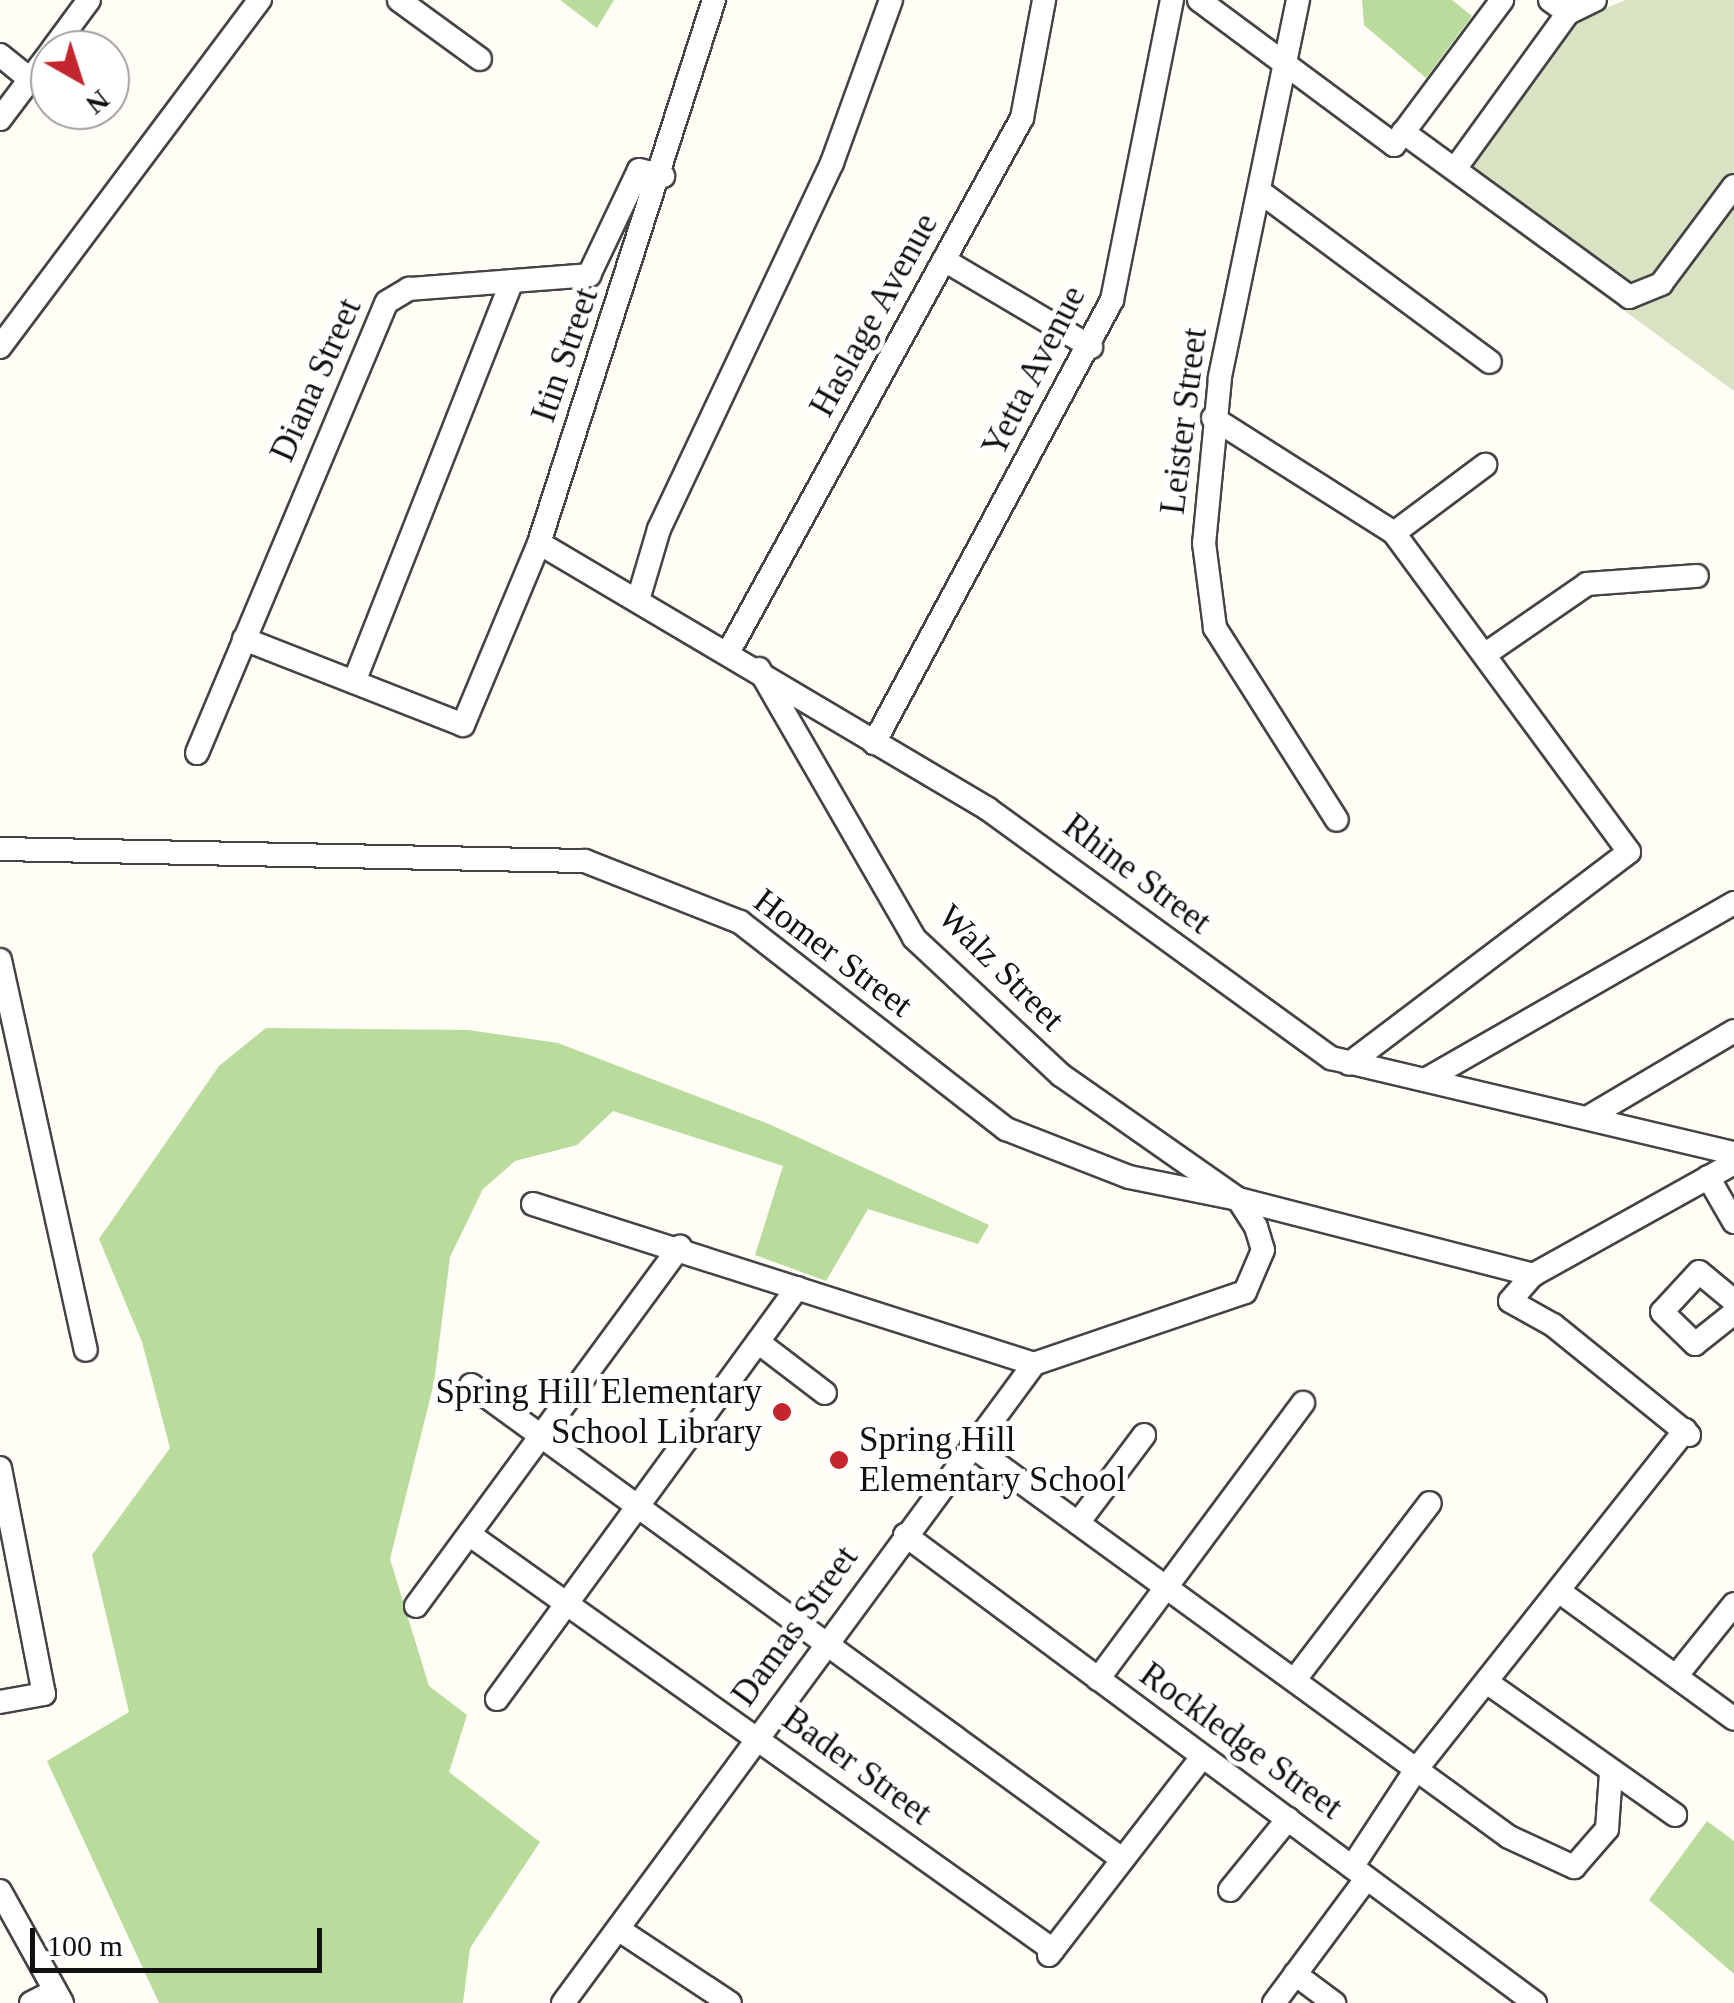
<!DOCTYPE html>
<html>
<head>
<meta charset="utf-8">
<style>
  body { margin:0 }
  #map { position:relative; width:1734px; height:2003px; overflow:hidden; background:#fffdf5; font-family:Georgia,serif }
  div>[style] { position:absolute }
  .forest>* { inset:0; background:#b9dc9c }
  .cemetery>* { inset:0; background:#d9e3c4 }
  .roads { filter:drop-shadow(2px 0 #444) drop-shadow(-2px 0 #444) drop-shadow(0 2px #444) drop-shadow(0 -2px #444) }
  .minor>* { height:22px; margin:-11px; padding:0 11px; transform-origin:11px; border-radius:11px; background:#fff }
  .dots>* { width:28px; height:28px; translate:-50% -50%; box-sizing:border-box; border:5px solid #fff; border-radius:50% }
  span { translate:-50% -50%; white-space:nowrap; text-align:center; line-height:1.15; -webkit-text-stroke:10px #fff; paint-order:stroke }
  .street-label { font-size:35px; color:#111 }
  .poi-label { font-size:35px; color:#111 }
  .right { translate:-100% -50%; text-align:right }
  .left { translate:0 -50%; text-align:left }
  .north { position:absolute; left:30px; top:30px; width:100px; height:100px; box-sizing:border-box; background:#fff; border:2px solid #a0a0a0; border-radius:50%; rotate:141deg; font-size:28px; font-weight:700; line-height:40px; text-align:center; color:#111 }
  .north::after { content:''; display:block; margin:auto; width:35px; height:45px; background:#c4262e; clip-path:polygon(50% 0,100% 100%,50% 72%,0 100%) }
  .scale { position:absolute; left:30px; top:1928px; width:292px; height:45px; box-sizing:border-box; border:5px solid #111; border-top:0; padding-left:12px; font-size:30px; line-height:35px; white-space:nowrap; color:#111; -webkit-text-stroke:8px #fff; paint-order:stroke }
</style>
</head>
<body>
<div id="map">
  <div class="forest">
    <div style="clip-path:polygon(560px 0,614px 0,597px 28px)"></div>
    <div style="clip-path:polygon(1362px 0,1452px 0,1472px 16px,1426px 78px,1364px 25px)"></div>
    <div style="clip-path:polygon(266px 1028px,468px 1030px,558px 1043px,769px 1124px,989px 1225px,978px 1244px,868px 1209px,826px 1281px,755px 1255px,783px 1166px,613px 1111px,577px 1145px,515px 1161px,483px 1189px,450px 1257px,434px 1383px,390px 1559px,429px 1686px,467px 1715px,449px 1772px,540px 1842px,470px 1948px,463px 2003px,159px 2003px,47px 1761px,129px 1712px,92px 1555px,170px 1448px,142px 1342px,99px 1239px,219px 1066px)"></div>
    <div style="clip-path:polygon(1707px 1821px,1734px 1841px,1734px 1974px,1649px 1900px)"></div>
  </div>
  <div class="cemetery">
    <div style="clip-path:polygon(1626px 0,1734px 0,1734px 391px,1451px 184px,1568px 23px)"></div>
  </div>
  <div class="roads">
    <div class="minor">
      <div style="left:399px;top:0;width:100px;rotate:36.1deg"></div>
      <div style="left:1199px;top:0;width:243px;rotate:36.6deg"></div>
      <div style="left:1394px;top:145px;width:181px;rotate:-53.3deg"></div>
      <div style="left:1298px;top:0;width:386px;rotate:101.7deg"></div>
      <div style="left:1220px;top:378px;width:166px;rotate:95.5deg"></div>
      <div style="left:1204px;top:543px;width:86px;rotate:82.6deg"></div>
      <div style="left:1215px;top:628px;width:227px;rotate:57.6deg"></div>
      <div style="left:1550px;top:0;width:22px;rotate:36deg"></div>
      <div style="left:1568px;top:13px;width:30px;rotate:-26deg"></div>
      <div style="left:52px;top:50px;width:62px;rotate:-53.5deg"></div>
      <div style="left:0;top:55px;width:38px;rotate:39deg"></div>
      <div style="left:0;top:119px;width:83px;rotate:-52.9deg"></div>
      <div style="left:1403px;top:132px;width:280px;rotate:36.1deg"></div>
      <div style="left:1629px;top:297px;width:35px;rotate:-22deg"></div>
      <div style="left:1661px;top:284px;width:122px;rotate:-53.3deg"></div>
      <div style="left:1455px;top:169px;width:193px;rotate:-54.1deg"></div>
      <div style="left:1263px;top:194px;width:282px;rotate:36.5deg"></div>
      <div style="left:944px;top:260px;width:171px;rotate:30.6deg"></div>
      <div style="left:0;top:347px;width:434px;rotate:-53.2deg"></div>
      <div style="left:1213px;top:418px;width:214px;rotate:32.4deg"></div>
      <div style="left:1394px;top:533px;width:396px;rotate:53.6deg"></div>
      <div style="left:1629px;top:852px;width:351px;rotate:142.9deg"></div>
      <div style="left:1394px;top:533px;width:114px;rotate:-36.8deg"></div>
      <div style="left:539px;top:543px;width:522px;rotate:30.64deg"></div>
      <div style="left:988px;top:809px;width:424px;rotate:36deg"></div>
      <div style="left:1331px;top:1058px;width:414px;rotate:13.3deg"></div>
      <div style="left:638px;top:600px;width:74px;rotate:-73.5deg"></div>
      <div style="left:659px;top:529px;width:405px;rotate:-64.7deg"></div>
      <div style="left:832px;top:163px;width:173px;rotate:-70.1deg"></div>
      <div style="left:244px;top:639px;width:235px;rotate:21.4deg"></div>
      <div style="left:463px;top:725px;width:197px;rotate:-67.3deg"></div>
      <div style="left:539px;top:543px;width:571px;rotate:-72.14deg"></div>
      <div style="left:729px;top:651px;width:608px;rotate:-61.2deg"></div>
      <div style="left:1022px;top:118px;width:120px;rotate:-79.4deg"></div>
      <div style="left:1487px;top:653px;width:121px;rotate:-34.6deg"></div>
      <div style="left:1587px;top:584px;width:110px;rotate:-4.2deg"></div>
      <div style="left:759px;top:669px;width:310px;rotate:60deg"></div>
      <div style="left:914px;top:938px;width:201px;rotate:43deg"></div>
      <div style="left:1061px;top:1075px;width:216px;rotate:35deg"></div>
      <div style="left:1238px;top:1199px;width:305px;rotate:14.4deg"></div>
      <div style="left:354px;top:682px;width:431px;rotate:-68.5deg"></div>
      <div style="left:874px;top:743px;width:503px;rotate:-61.75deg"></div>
      <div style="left:1112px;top:300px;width:306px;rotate:-78.7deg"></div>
      <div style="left:197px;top:753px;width:489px;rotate:-67.2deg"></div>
      <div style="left:387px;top:302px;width:26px;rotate:-31deg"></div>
      <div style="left:409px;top:289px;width:181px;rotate:-4.4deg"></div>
      <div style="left:589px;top:275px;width:116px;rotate:-64.5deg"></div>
      <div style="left:639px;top:170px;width:25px;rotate:14deg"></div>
      <div style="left:0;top:849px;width:585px;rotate:1.18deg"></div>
      <div style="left:585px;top:861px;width:167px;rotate:21.5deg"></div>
      <div style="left:740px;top:922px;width:337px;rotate:37.9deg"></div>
      <div style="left:1006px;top:1129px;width:132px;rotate:21.3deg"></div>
      <div style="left:1129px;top:1177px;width:111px;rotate:11.4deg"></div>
      <div style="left:1238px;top:1199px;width:33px;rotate:57deg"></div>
      <div style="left:1256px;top:1227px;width:24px;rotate:73deg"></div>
      <div style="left:1263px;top:1250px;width:46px;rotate:113.2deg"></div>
      <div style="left:1245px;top:1292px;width:223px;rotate:161.2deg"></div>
      <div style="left:1034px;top:1364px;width:794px;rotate:126.39deg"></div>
      <div style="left:0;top:960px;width:399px;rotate:77.6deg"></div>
      <div style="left:1425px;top:1080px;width:356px;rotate:-29.8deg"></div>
      <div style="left:1587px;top:1118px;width:171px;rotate:-30.6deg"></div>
      <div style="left:1708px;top:1177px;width:52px;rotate:60deg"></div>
      <div style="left:533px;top:1204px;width:526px;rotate:17.71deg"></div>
      <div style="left:1734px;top:1301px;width:45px;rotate:-140.4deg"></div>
      <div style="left:1699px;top:1272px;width:54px;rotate:132.8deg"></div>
      <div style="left:1662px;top:1312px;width:46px;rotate:44.1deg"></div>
      <div style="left:1695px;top:1344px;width:50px;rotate:-38.5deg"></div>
      <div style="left:758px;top:1342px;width:84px;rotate:37.3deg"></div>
      <div style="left:471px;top:1385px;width:805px;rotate:36.06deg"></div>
      <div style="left:1689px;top:1435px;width:175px;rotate:-141deg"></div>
      <div style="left:1553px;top:1325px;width:49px;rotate:-150.8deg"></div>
      <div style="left:1510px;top:1301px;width:35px;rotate:-49deg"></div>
      <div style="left:1533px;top:1275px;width:230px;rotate:-29.1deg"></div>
      <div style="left:972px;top:1446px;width:664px;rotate:36.06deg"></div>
      <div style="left:1509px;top:1837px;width:72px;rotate:24.8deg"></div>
      <div style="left:1574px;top:1867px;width:50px;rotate:-49deg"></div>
      <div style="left:1607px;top:1829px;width:56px;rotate:-85.9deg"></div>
      <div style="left:0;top:1468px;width:230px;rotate:79deg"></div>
      <div style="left:44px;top:1694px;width:45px;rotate:169.7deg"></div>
      <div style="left:1078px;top:1523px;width:110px;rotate:-53.1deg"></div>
      <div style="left:905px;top:1535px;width:785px;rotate:36.61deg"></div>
      <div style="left:473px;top:1537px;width:712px;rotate:35.45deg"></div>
      <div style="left:1560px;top:1592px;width:215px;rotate:36.1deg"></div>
      <div style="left:416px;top:1606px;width:446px;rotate:-53.7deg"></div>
      <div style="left:1677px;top:1675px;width:91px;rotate:-51.2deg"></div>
      <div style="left:1296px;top:1678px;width:220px;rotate:-52.6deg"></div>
      <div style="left:1098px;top:1679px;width:344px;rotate:-53.4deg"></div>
      <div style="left:1488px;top:1683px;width:229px;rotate:35.2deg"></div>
      <div style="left:497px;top:1699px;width:509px;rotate:-53.87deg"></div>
      <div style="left:1352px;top:1867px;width:115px;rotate:-56.7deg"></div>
      <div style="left:1415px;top:1771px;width:435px;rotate:-51.6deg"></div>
      <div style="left:1230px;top:1890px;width:92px;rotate:-50.8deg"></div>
      <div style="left:0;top:1891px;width:128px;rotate:61deg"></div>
      <div style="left:618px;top:1929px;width:134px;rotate:33.5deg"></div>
      <div style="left:1049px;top:1955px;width:250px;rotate:-52.3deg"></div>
      <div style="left:1295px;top:1974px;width:49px;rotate:36.6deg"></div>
      <div style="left:31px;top:2003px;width:27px;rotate:-27deg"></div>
      <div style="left:1274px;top:2003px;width:154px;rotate:-53.4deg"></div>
    </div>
  </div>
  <div class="dots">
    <div style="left:782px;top:1412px;background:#c4262e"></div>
    <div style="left:839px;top:1460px;background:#c4262e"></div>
  </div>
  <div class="street-label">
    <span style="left:874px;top:315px;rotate:-61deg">Haslage Avenue</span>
    <span style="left:565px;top:355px;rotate:-71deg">Itin Street</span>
    <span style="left:1034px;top:371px;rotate:-63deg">Yetta Avenue</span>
    <span style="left:316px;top:380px;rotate:-66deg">Diana Street</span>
    <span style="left:1184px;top:421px;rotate:-83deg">Leister Street</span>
    <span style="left:1137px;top:874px;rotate:37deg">Rhine Street</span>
    <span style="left:833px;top:953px;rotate:37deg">Homer Street</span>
    <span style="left:1001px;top:968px;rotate:45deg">Walz Street</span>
    <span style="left:795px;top:1626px;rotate:-54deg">Damas Street</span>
    <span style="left:1241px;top:1741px;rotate:36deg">Rockledge Street</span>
    <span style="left:857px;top:1766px;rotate:36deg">Bader Street</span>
  </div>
  <div class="poi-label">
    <span class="right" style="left:762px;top:1412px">Spring Hill Elementary<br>School Library</span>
    <span class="left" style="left:859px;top:1460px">Spring Hill<br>Elementary School</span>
  </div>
  <div class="north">N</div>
  <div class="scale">100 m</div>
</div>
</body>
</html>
